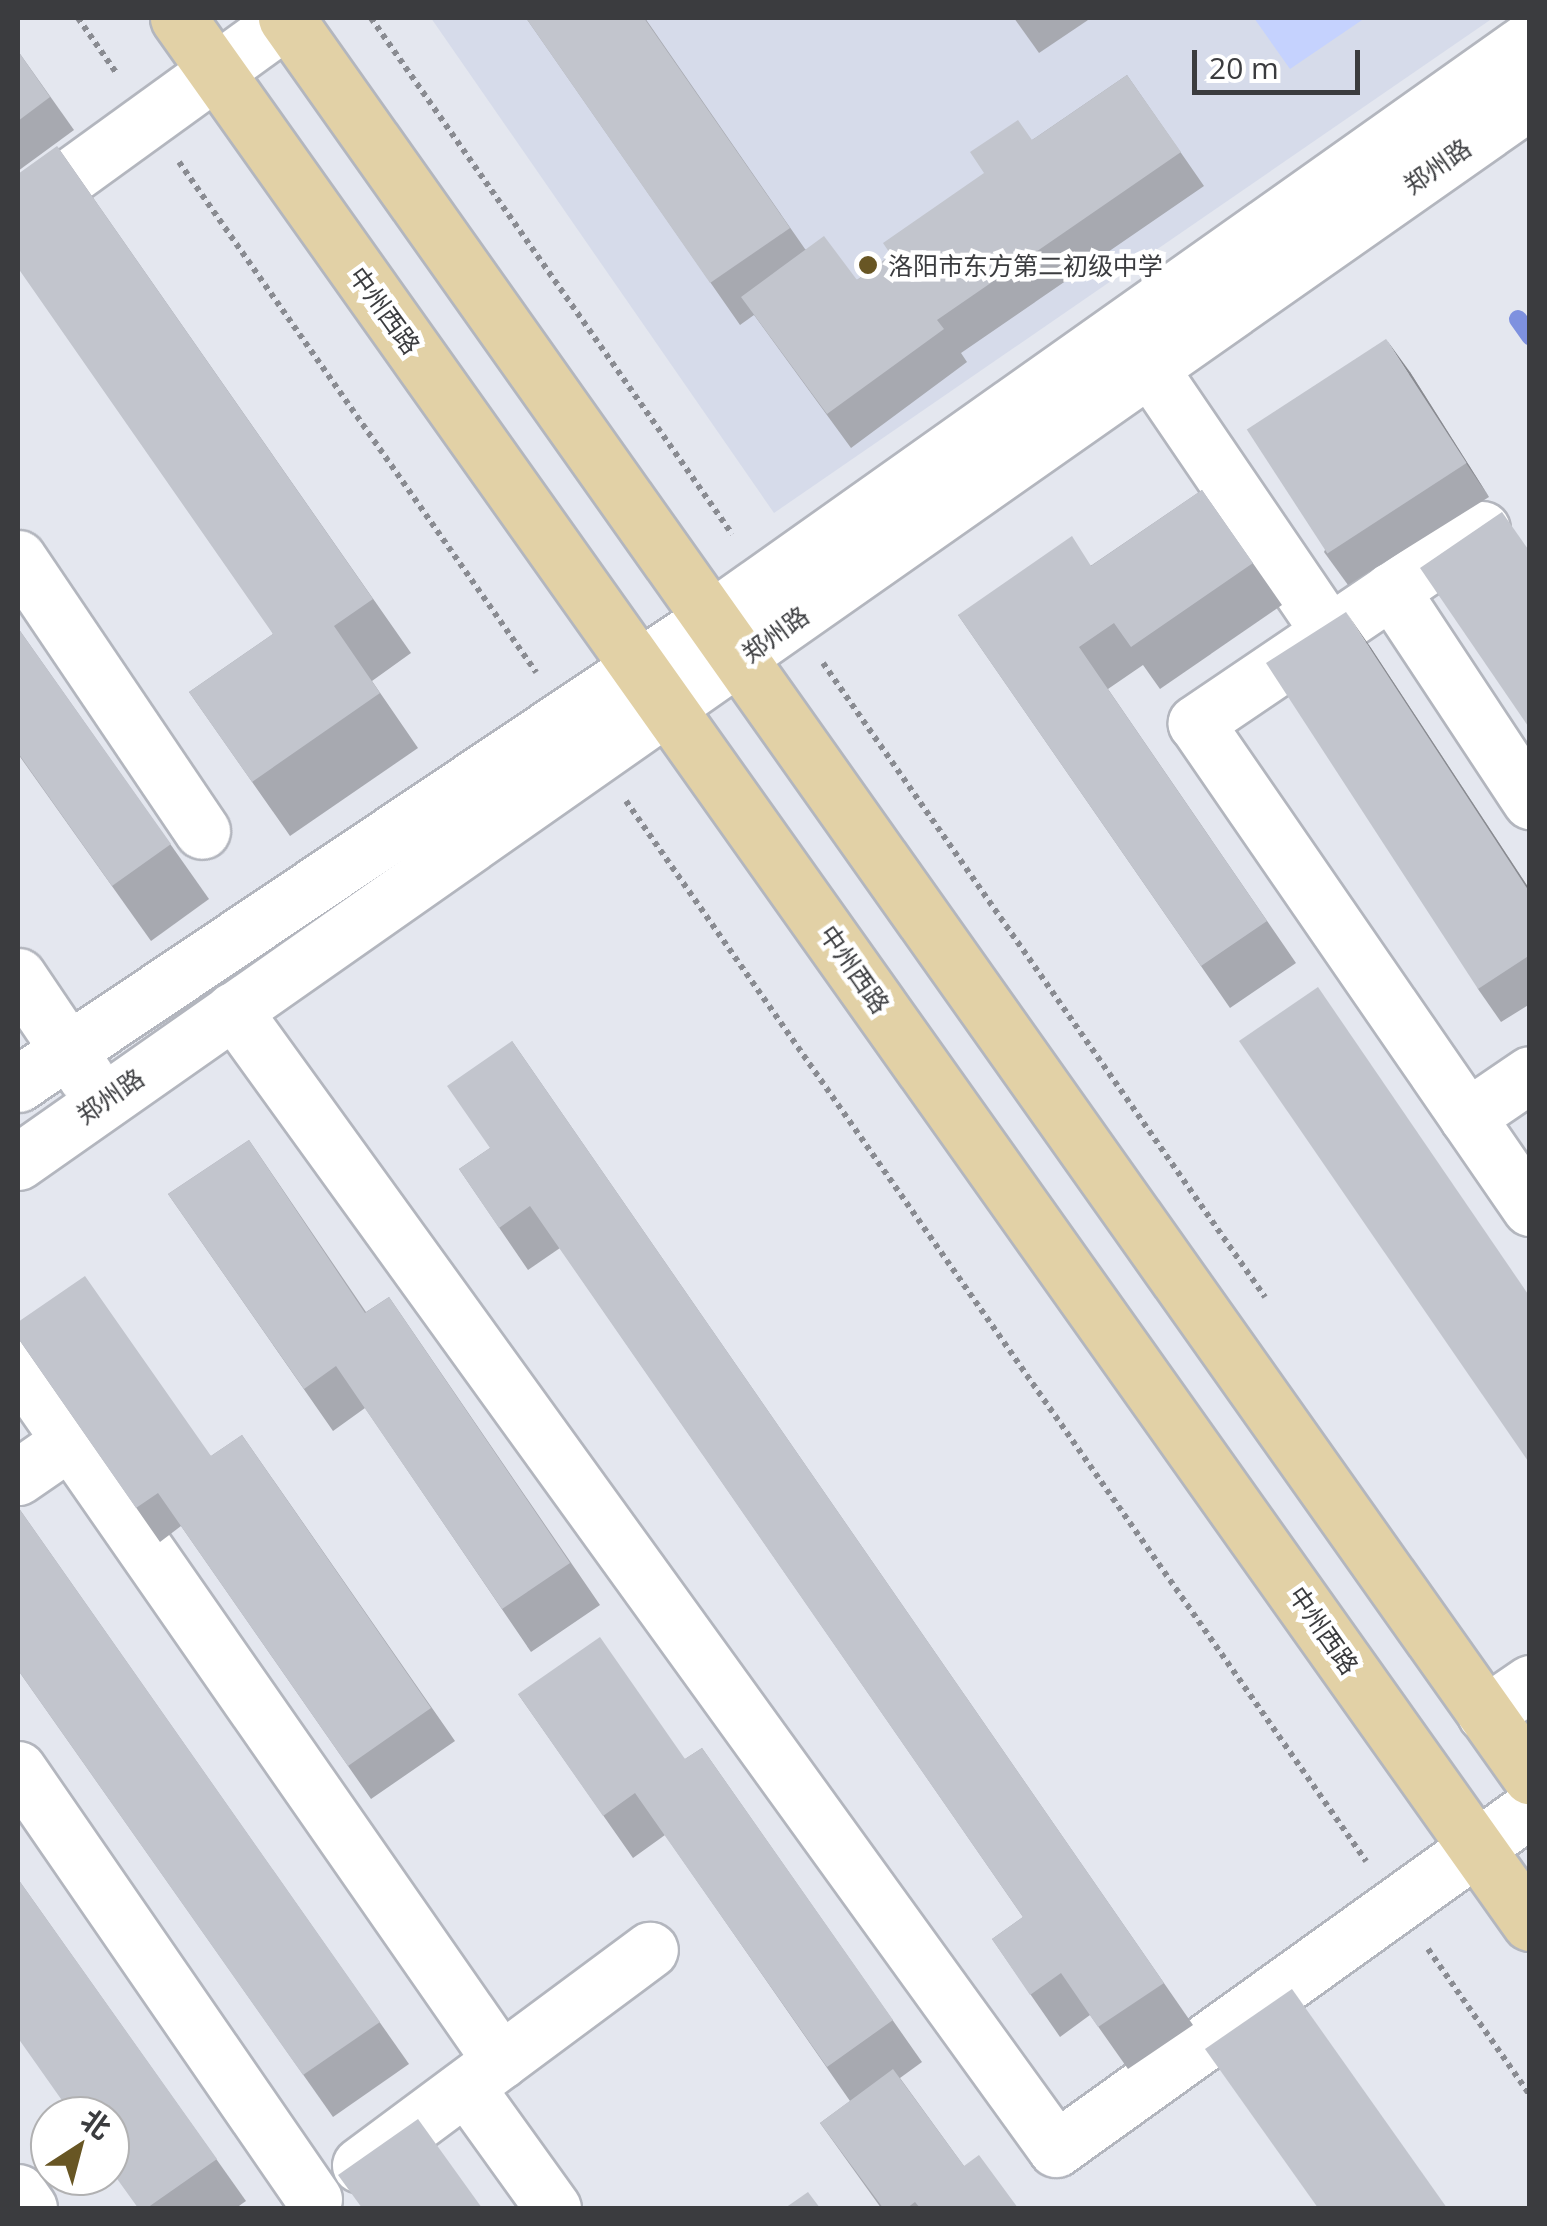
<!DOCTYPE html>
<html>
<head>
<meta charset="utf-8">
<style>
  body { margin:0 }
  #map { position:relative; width:1547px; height:2226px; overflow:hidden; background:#e4e7ef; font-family:"Open Sans","Noto Sans SC",sans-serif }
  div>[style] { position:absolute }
  .built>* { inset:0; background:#d6dbea }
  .green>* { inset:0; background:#c5d2fe }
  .stream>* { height:18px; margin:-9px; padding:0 9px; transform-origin:9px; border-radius:9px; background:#7e91df }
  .path>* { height:6px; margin-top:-3px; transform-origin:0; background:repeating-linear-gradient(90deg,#898b91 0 5px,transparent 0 10px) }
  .roads { filter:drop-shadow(2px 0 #b3b6be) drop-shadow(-2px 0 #b3b6be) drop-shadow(0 2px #b3b6be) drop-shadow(0 -2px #b3b6be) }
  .minor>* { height:55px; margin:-27.5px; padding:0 27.5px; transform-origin:27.5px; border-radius:27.5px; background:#fff }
  .major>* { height:55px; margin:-27.5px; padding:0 27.5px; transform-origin:27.5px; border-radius:27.5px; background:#e2d1a6 }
  .wall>* { inset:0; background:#a7a9b0 }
  .shaded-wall>* { inset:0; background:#888a90 }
  .building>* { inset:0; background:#c2c5cd; transform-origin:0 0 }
  .dots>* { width:28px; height:28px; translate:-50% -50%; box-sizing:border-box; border:5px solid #fff; border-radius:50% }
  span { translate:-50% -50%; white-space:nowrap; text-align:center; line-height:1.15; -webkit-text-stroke:9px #fff; paint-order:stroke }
  .street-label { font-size:25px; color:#3b3c3f }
  .poi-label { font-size:25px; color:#3b3c3f }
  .left { translate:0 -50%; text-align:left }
  .frame { position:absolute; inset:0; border:20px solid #3b3c3f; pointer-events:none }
  .north { position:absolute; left:30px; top:2096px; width:100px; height:100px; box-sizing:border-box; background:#fff; border:2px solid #b1b1b2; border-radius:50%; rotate:36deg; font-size:28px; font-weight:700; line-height:40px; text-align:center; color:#3b3c3f }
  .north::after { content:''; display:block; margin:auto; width:35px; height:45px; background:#685624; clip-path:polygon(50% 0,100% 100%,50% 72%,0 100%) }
  .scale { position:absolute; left:1192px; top:50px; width:168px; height:45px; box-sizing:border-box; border:5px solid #3b3c3f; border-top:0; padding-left:12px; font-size:30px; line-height:35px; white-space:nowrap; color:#3b3c3f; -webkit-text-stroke:8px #fff; paint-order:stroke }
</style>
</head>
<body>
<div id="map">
  <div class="built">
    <div style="clip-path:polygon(431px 18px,1493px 18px,774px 513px)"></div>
  </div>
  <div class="green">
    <div style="clip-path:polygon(1254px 18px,1365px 18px,1290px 69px)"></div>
  </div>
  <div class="stream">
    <div style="left:1518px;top:319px;width:21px;rotate:55deg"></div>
  </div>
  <div class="path">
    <div style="left:78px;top:18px;width:68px;rotate:55.1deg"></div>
    <div style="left:371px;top:18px;width:630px;rotate:55.02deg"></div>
    <div style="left:179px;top:162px;width:623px;rotate:55.01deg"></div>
    <div style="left:823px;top:663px;width:773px;rotate:55.12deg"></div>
    <div style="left:626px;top:801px;width:1293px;rotate:55.08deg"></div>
    <div style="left:1428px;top:1949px;width:178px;rotate:55.1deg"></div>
  </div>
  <div class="roads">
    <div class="minor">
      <div style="left:18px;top:214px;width:332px;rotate:-35.9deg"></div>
      <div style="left:1149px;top:367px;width:320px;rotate:55.8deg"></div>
      <div style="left:1482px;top:529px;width:346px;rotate:145.9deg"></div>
      <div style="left:1196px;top:723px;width:589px;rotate:55.45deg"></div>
      <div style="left:18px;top:558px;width:329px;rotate:56deg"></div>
      <div style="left:1391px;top:590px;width:253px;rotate:56.6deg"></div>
      <div style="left:18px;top:976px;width:122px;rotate:56deg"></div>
      <div style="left:233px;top:1010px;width:1405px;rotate:54.15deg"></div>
      <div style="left:1056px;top:2149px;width:583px;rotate:-35.65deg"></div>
      <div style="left:18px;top:1084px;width:835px;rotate:-33.86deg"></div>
      <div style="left:711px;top:619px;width:1004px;rotate:-35.31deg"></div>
      <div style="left:1467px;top:1117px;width:76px;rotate:-34.3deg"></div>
      <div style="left:18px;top:1162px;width:1847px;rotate:-35.06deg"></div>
      <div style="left:18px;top:1366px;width:846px;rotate:55.2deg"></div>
      <div style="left:18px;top:1477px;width:63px;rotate:-34.7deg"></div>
      <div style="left:1485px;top:1714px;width:55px;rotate:-34.6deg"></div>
      <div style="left:18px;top:1769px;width:522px;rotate:55.46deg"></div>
      <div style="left:466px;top:2087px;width:149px;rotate:54.3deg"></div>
      <div style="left:360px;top:2165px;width:361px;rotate:-36.6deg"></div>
      <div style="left:18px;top:2192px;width:19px;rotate:55deg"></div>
    </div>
    <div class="major">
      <div style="left:178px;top:18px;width:2336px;rotate:54.64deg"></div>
      <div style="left:286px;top:18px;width:2154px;rotate:54.72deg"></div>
    </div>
  </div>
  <div class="wall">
    <div style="clip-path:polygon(526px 18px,645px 18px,805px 249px,857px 280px,891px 255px,1032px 140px,1127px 75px,1204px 186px,961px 353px,967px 362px,851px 448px,754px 315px,740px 325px)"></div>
    <div style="clip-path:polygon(1014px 18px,1091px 18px,1039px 53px)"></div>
    <div style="clip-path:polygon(18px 51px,74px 130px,18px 171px)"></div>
    <div style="clip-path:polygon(57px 146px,411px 653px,372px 681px,418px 748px,290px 836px,189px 692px,273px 634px)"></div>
    <div style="clip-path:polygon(1410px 372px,1489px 497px,1348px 585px,1324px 552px)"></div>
    <div style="clip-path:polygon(1202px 490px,1282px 605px,1160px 689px,1143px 665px,1108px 689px,1296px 963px,1230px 1008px,958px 615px,1092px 565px)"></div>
    <div style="clip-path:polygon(18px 628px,209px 899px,151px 941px,18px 754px)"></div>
    <div style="clip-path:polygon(1369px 645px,1530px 890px,1530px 1004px,1501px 1022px,1478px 989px)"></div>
    <div style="clip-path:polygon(512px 1041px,1193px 2025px,1128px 2069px,1090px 2015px,1060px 2037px,992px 1939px,1023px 1917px,560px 1248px,528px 1270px,459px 1169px,490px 1148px)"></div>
    <div style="clip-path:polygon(249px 1140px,366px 1312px,389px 1297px,600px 1605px,531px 1652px,365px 1408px,333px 1431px,168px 1194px)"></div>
    <div style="clip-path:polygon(18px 1338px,211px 1456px,242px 1435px,455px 1741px,371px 1799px,181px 1526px,160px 1542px)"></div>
    <div style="clip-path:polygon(18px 1507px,409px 2064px,333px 2117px,18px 1670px)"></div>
    <div style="clip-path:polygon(518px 1694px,685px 1759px,702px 1748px,922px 2062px,900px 2078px,964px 2166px,1018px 2208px,881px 2208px,820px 2123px,850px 2101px,665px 1835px,633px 1858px)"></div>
    <div style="clip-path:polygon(18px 1879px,246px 2201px,236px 2208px,138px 2208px)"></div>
  </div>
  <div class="shaded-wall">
    <div style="clip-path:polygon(1386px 339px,1410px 372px,1489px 497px,1466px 463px)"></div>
    <div style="clip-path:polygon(1346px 612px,1369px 645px,1530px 890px,1530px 893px)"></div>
  </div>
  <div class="building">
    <div style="clip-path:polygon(526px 18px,644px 18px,790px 228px,710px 283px)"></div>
    <div style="clip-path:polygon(18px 51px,50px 97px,18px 121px)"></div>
    <div style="clip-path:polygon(1127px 75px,1181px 152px,937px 320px,944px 329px,827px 414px,741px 297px,824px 236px,857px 280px,891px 255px,883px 243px,984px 173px,970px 152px,1018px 120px,1032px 140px)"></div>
    <div style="clip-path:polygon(57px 146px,373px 599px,334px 626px,380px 693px,252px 782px,189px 692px,273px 634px,18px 268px,18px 174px)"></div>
    <div style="left:1386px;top:339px;width:148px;height:166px;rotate:57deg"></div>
    <div style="clip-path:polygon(1202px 490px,1253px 563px,1131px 647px,1114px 623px,1079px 647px,1267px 921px,1201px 966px,958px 615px,1072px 536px,1091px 566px)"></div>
    <div style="clip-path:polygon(1502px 512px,1530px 552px,1530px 729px,1420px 568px)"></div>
    <div style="clip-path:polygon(1346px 612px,1530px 893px,1530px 955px,1478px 989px,1266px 663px)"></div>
    <div style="clip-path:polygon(18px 628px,171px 844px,112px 886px,18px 753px)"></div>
    <div style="clip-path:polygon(1318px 987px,1530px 1297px,1530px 1464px,1239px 1041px)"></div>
    <div style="clip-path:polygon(512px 1041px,1164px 1983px,1098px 2027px,1061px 1973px,1030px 1995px,992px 1939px,1023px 1917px,530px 1206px,499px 1228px,459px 1169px,490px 1148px,447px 1086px)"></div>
    <div style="clip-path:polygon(249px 1140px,365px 1313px,389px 1297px,570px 1563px,502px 1609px,336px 1366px,304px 1389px,168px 1194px)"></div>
    <div style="clip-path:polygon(85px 1276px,211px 1456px,242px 1435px,431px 1708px,348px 1766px,158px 1493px,136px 1508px,18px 1338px,18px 1322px)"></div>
    <div style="clip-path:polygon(18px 1507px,380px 2022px,303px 2075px,18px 1670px)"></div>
    <div style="clip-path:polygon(600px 1637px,685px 1759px,702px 1748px,893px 2020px,827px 2067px,635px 1793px,603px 1816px,518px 1694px)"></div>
    <div style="clip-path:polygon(18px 1879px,217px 2159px,147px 2208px,138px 2208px,110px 2169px,110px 2116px,73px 2116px,18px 2038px)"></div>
    <div style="clip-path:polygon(1292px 1989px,1447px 2208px,1318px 2208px,1205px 2049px)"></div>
    <div style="clip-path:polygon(893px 2069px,964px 2166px,979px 2155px,1018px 2208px,920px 2208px,915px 2202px,907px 2208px,883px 2208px,820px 2123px)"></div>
    <div style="clip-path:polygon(418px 2119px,482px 2208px,362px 2208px,338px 2175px)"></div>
    <div style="clip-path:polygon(808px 2192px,820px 2208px,785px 2208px)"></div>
  </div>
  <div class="dots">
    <div style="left:868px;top:265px;background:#685624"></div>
  </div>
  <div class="street-label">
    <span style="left:1437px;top:166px;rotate:-35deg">郑州路</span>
    <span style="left:385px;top:310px;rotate:54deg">中州西路</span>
    <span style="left:775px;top:634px;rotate:-36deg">郑州路</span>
    <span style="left:855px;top:969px;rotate:55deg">中州西路</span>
    <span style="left:110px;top:1096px;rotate:-35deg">郑州路</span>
    <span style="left:1324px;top:1630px;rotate:55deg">中州西路</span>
  </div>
  <div class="poi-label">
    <span class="left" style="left:888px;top:265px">洛阳市东方第二初级中学</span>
  </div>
  <div class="frame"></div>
  <div class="north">北</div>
  <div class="scale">20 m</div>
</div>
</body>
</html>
